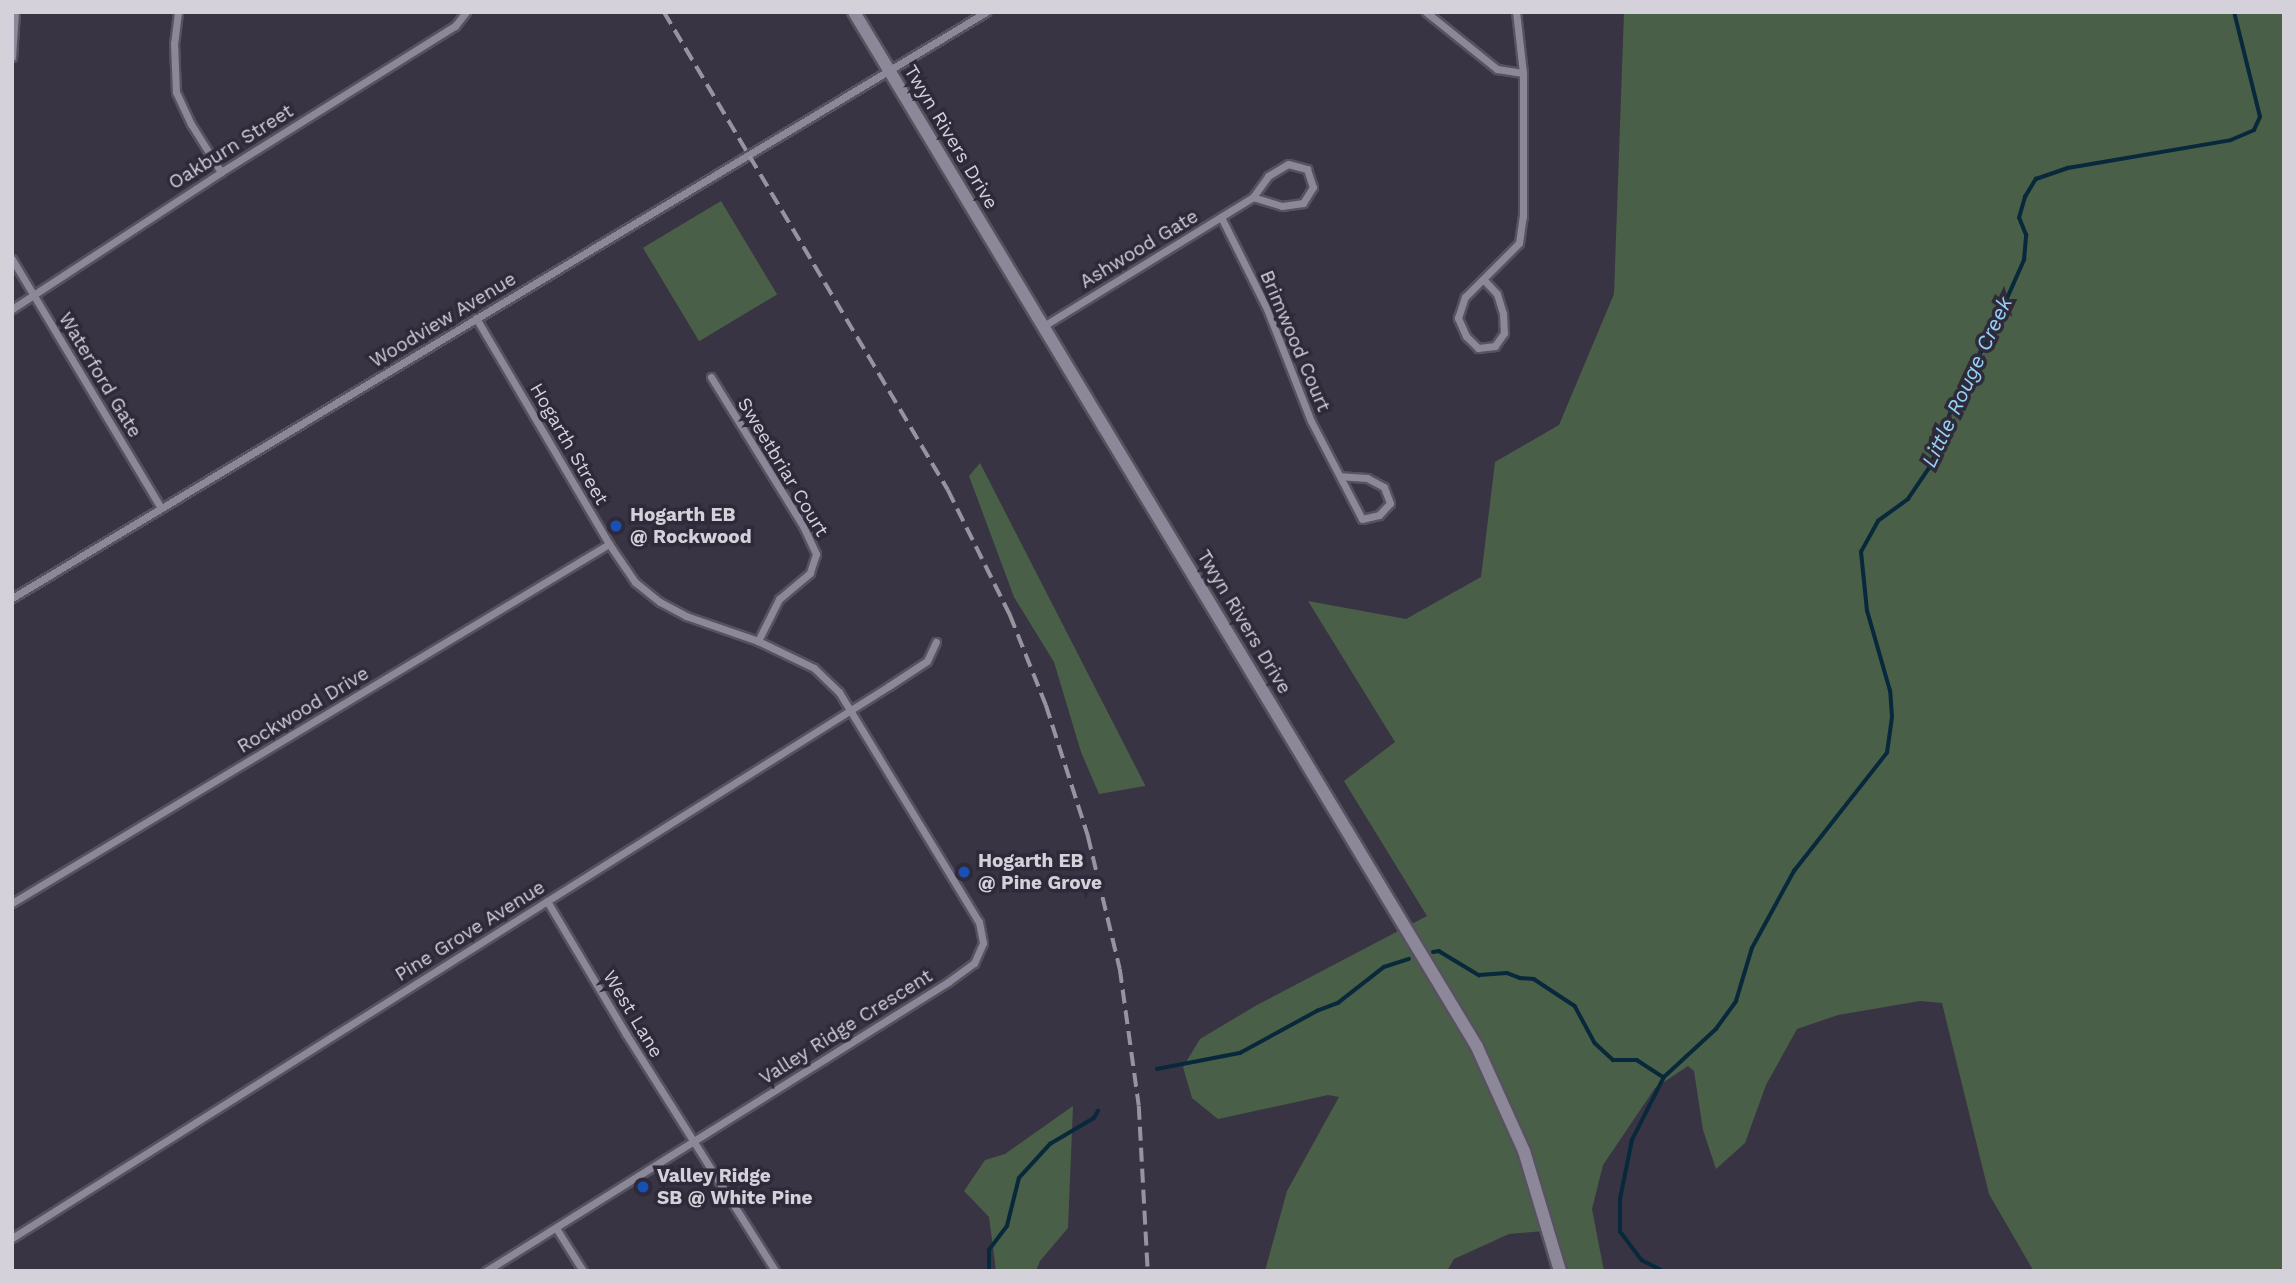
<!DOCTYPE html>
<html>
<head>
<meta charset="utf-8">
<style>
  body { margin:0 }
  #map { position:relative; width:2296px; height:1283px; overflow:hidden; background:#393443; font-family:"Work Sans",sans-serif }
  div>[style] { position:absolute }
  .green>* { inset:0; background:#4a5f47; transform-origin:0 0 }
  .stream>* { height:3.5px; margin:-1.75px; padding:0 1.75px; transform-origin:1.75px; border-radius:1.75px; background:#07293b }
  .roads { filter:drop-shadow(2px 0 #56525e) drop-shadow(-2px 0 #56525e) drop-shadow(0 2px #56525e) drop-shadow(0 -2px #56525e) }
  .minor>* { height:7px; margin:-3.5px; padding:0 3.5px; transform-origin:3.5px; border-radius:3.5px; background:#8c8799 }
  .tertiary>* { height:12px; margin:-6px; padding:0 6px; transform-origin:6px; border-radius:6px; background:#8c8799 }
  .rail>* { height:3.5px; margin-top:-1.75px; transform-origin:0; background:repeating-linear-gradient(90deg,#97939f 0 14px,transparent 0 21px) }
  .dots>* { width:19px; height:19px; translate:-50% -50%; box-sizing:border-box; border:4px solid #2f2a39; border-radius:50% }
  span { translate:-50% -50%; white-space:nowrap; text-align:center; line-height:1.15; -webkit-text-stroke:7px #2f2a39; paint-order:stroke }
  .street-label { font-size:19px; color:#d4d1db }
  .poi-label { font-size:19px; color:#d4d1db; font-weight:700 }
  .left { translate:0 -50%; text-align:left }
  .water-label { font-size:21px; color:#95d1f5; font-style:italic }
  .frame { position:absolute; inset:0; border:14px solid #d4d1db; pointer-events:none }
</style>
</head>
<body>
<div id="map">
  <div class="green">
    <div style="clip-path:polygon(1624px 12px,2284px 12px,2284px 1271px,2033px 1270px,1989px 1194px,1942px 1003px,1920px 1001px,1838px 1015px,1797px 1029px,1766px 1085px,1745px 1143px,1716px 1169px,1703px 1130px,1694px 1071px,1688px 1066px,1655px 1088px,1603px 1165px,1592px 1209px,1604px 1271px,1569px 1271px,1555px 1230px,1509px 1234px,1454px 1259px,1447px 1271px,1265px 1271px,1287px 1191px,1339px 1097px,1328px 1095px,1218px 1119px,1192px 1098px,1183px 1067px,1200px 1039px,1257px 1005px,1427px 916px,1344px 781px,1395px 742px,1308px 601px,1406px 619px,1481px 577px,1495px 462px,1559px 425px,1614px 294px)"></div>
    <div style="left:721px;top:201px;width:109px;height:91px;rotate:59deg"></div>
    <div style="clip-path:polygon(980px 463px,1145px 785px,1145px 786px,1099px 794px,1081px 752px,1054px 662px,1014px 597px,969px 476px)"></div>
    <div style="clip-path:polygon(1073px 1106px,1068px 1228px,1040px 1261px,1036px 1271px,996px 1271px,989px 1217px,964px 1191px,985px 1160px,1005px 1154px)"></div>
  </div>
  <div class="stream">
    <div style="left:1433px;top:952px;width:6px;rotate:-9deg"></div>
    <div style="left:1439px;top:951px;width:47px;rotate:31deg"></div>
    <div style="left:1479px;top:975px;width:28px;rotate:-4deg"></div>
    <div style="left:1507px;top:973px;width:14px;rotate:21deg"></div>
    <div style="left:1520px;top:978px;width:14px;rotate:4deg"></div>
    <div style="left:1534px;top:979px;width:49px;rotate:33.4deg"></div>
    <div style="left:1575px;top:1006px;width:42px;rotate:61.6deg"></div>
    <div style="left:1595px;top:1043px;width:25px;rotate:43deg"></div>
    <div style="left:1613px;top:1060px;width:24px"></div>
    <div style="left:1637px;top:1060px;width:31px;rotate:33deg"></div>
    <div style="left:1157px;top:1069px;width:85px;rotate:-10.9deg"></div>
    <div style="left:1240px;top:1053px;width:88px;rotate:-28.6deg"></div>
    <div style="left:1317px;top:1011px;width:22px;rotate:-21deg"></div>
    <div style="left:1338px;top:1003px;width:58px;rotate:-38deg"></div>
    <div style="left:1384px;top:967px;width:26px;rotate:-18deg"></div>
    <div style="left:989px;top:1271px;width:21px;rotate:-90deg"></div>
    <div style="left:989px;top:1250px;width:30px;rotate:-53deg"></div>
    <div style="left:1007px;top:1226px;width:49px;rotate:-76deg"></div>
    <div style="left:1019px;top:1178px;width:46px;rotate:-47.6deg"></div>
    <div style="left:1050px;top:1144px;width:51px;rotate:-30.6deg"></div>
    <div style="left:1094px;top:1118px;width:8px;rotate:-60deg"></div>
    <div style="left:1662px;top:1271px;width:22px;rotate:-153deg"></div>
    <div style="left:1642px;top:1261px;width:36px;rotate:-127deg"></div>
    <div style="left:1620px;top:1232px;width:33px;rotate:-90deg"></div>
    <div style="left:1620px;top:1199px;width:60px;rotate:-78.5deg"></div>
    <div style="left:1632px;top:1140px;width:71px;rotate:-63.1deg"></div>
    <div style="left:1664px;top:1077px;width:71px;rotate:-42.7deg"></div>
    <div style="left:1716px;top:1029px;width:34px;rotate:-54deg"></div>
    <div style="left:1736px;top:1001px;width:55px;rotate:-73.2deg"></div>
    <div style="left:1752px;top:948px;width:88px;rotate:-61.4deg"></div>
    <div style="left:1794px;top:871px;width:150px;rotate:-51.8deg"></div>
    <div style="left:1887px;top:753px;width:36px;rotate:-82deg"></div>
    <div style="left:1892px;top:717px;width:26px;rotate:-94deg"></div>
    <div style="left:1890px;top:691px;width:83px;rotate:-106deg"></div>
    <div style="left:1867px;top:611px;width:59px;rotate:-95.8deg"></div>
    <div style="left:1861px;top:552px;width:35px;rotate:-61deg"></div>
    <div style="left:1878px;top:521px;width:37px;rotate:-36deg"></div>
    <div style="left:1908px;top:499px;width:41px;rotate:-55.9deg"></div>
    <div style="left:1931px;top:465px;width:69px;rotate:-69.7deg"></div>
    <div style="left:1955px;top:400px;width:80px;rotate:-61.5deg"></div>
    <div style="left:1993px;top:330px;width:77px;rotate:-66.1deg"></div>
    <div style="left:2024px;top:260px;width:25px;rotate:-85deg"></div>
    <div style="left:2026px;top:235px;width:18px;rotate:-112deg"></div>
    <div style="left:2019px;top:218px;width:22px;rotate:-74deg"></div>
    <div style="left:2025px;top:197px;width:21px;rotate:-59deg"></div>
    <div style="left:2036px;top:179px;width:34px;rotate:-19deg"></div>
    <div style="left:2068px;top:168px;width:165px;rotate:-9.7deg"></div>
    <div style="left:2231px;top:140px;width:25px;rotate:-23deg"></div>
    <div style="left:2254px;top:130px;width:14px;rotate:-65deg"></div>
    <div style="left:2260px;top:117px;width:108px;rotate:-103.9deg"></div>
  </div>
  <div class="roads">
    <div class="minor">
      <div style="left:178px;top:12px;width:31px;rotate:97deg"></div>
      <div style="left:174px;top:43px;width:49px;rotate:87.7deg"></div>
      <div style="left:176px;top:92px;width:35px;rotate:65deg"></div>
      <div style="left:191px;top:124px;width:57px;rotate:58deg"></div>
      <div style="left:1426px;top:12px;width:91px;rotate:38.8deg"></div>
      <div style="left:1497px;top:69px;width:26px;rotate:9deg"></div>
      <div style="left:12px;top:57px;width:45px;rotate:-86.2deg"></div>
      <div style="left:1221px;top:217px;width:103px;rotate:63.4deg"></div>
      <div style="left:1267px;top:309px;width:120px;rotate:68.6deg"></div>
      <div style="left:1311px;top:421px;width:110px;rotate:62.5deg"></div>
      <div style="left:1362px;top:519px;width:17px;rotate:-13deg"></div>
      <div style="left:1379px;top:515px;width:16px;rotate:-47deg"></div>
      <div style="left:1390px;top:503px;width:17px;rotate:-111deg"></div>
      <div style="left:1384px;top:487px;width:19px;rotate:-152deg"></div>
      <div style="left:1367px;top:478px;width:26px;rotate:-176deg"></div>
      <div style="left:12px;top:259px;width:290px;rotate:59.1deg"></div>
      <div style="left:1484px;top:280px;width:19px;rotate:47deg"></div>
      <div style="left:1497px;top:294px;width:21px;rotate:73deg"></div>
      <div style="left:1503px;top:314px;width:19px;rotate:87deg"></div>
      <div style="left:1504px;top:333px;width:16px;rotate:125deg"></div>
      <div style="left:1495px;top:346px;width:17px;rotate:173deg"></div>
      <div style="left:1478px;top:348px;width:17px;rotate:-135deg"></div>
      <div style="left:1466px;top:336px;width:20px;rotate:-114deg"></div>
      <div style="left:1458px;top:318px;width:22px;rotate:-72deg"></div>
      <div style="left:1465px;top:297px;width:76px;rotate:-45deg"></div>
      <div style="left:1519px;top:243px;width:27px;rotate:-82deg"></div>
      <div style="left:1523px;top:216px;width:143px;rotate:-90deg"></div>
      <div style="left:1523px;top:73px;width:61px;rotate:-96.5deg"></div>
      <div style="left:12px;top:309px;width:250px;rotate:-33.2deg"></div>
      <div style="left:221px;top:172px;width:276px;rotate:-32deg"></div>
      <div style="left:455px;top:26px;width:18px;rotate:-52deg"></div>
      <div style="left:476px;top:318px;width:262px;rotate:59.5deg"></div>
      <div style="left:609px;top:544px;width:46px;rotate:55.6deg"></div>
      <div style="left:635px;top:582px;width:32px;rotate:39deg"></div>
      <div style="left:660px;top:602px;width:30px;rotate:28deg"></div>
      <div style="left:686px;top:616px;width:76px;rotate:19.1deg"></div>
      <div style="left:758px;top:641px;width:62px;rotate:25.7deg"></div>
      <div style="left:814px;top:668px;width:35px;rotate:44deg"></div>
      <div style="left:839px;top:692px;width:269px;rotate:58.7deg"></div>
      <div style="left:979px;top:922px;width:21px;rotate:79deg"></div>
      <div style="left:983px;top:943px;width:22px;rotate:114deg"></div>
      <div style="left:974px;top:963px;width:32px;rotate:144deg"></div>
      <div style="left:948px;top:982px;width:545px;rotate:147.97deg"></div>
      <div style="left:1042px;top:327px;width:248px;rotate:-31.6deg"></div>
      <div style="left:1253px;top:197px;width:26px;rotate:-54deg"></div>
      <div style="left:1268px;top:176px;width:23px;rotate:-31deg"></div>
      <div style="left:1288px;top:164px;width:20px;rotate:15deg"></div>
      <div style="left:1307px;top:169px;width:19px;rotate:72deg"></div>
      <div style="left:1313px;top:187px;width:19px;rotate:122deg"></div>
      <div style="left:1303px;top:203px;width:21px;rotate:172deg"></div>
      <div style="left:1282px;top:206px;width:30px;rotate:-163deg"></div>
      <div style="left:711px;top:377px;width:175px;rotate:58.3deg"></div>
      <div style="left:803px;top:526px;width:31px;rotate:65deg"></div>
      <div style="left:816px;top:554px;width:20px;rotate:108deg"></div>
      <div style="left:810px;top:573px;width:40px;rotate:140deg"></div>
      <div style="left:779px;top:599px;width:47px;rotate:116.6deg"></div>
      <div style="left:12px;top:598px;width:1137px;rotate:-31.03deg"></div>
      <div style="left:547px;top:901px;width:155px;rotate:59.3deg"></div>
      <div style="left:626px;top:1034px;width:280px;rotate:57.8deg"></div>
      <div style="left:12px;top:903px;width:697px;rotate:-31.02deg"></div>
      <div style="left:556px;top:1228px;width:51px;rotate:57.9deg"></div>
      <div style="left:12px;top:1238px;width:1036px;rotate:-32.19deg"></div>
      <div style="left:889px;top:686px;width:45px;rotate:-33.3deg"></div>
      <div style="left:927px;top:661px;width:21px;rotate:-65deg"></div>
    </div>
    <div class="tertiary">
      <div style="left:854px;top:12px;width:1208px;rotate:58.95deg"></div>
      <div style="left:1477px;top:1047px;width:114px;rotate:65.7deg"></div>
      <div style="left:1524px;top:1151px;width:125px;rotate:73.3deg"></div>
    </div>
  </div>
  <div class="rail">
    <div style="left:664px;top:12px;width:556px;rotate:59.28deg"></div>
    <div style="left:948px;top:490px;width:140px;rotate:63.6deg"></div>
    <div style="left:1010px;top:615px;width:97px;rotate:68.2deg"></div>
    <div style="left:1046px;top:705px;width:138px;rotate:72.2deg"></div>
    <div style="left:1088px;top:836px;width:137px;rotate:76.5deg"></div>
    <div style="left:1120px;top:969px;width:138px;rotate:82.1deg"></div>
    <div style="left:1139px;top:1106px;width:165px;rotate:86.9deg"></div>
  </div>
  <div class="dots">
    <div style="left:616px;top:526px;background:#1a4fb4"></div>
    <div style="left:964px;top:872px;background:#1a4fb4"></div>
    <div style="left:643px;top:1187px;background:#1a4fb4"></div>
  </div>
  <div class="street-label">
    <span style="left:951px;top:137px;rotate:59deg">Twyn Rivers Drive</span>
    <span style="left:231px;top:147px;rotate:-32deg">Oakburn Street</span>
    <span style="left:1139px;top:249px;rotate:-31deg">Ashwood Gate</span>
    <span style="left:443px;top:320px;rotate:-31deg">Woodview Avenue</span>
    <span style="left:1295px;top:341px;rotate:67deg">Brimwood Court</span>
    <span style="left:100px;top:375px;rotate:59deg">Waterford Gate</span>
    <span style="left:569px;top:444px;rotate:60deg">Hogarth Street</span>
    <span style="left:783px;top:467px;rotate:59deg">Sweetbriar Court</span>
    <span style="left:1244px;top:622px;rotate:59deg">Twyn Rivers Drive</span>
    <span style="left:303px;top:710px;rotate:-31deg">Rockwood Drive</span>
    <span style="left:470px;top:931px;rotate:-32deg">Pine Grove Avenue</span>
    <span style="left:633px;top:1014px;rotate:59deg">West Lane</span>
    <span style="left:846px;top:1027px;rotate:-32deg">Valley Ridge Crescent</span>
  </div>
  <div class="poi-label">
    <span class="left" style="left:630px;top:526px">Hogarth EB<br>@ Rockwood</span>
    <span class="left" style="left:978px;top:872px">Hogarth EB<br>@ Pine Grove</span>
    <span class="left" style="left:657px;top:1187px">Valley Ridge<br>SB @ White Pine</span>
  </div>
  <div class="water-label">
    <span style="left:1967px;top:382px;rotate:-65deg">Little Rouge Creek</span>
  </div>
  <div class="frame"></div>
</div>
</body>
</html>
